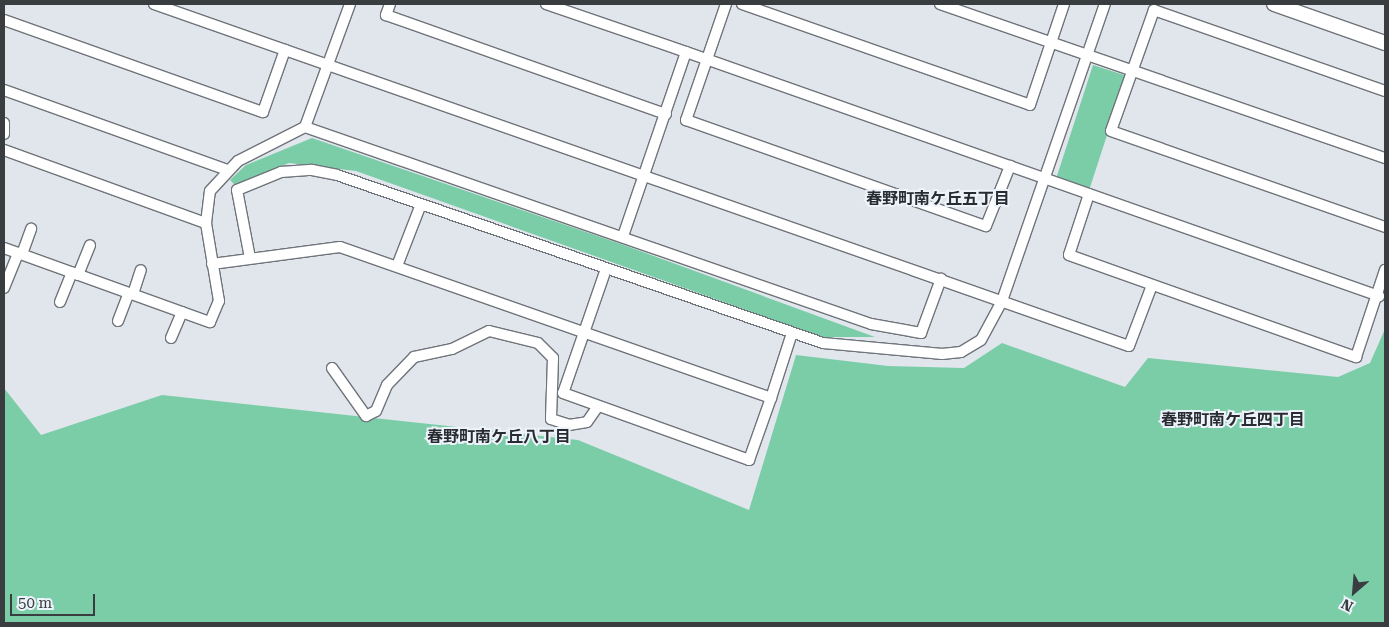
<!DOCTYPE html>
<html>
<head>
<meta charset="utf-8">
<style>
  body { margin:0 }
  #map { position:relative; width:1389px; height:627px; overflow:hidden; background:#e0e6ec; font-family:"Roboto Serif","Noto Sans JP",serif }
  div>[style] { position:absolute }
  .green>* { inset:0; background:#7bcda8; transform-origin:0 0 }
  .roads { filter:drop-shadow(1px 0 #6f747a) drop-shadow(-1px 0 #6f747a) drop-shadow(0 1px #6f747a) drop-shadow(0 -1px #6f747a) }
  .street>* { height:10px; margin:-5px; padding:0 5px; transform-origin:5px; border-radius:5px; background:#fff }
  .secondary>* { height:14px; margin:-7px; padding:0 7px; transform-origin:7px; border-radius:7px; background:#fff }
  span { translate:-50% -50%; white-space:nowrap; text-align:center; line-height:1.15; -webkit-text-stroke:4px #edf3fa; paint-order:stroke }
  .neighbourhood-label { font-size:16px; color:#282c31; font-weight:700 }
  .frame { position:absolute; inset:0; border:5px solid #3a3d3f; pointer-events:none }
  .north { position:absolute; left:1329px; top:567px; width:50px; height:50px; -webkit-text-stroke:4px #edf3fa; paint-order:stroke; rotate:207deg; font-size:14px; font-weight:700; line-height:20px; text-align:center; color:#3a3d3f }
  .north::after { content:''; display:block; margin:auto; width:18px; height:22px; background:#3a3d3f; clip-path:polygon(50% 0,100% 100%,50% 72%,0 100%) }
  .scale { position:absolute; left:10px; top:594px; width:85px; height:22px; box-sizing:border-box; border:2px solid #3a3d3f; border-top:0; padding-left:6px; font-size:15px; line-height:18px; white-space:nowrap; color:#3a3d3f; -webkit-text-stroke:4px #edf3fa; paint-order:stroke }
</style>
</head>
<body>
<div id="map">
  <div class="green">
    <div style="left:1093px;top:65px;width:35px;height:118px;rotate:18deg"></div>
    <div style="clip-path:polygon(312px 138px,621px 244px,875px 337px,822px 337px,356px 171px,289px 163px,235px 185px,230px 180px,246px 165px)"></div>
    <div style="clip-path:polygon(1385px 329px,1385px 623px,4px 623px,4px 388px,41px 435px,162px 395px,578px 440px,749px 510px,796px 355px,888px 366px,964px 368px,1002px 343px,1125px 387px,1148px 358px,1338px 377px,1370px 363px)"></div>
  </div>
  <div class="roads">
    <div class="street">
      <div style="left:154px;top:4px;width:1033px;rotate:19.33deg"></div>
      <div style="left:1129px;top:346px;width:65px;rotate:-69.3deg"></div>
      <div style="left:390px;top:4px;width:12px;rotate:110deg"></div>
      <div style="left:386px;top:15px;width:297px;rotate:19.5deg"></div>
      <div style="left:546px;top:4px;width:148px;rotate:18.9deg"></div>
      <div style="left:686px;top:52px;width:194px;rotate:108.9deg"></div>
      <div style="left:726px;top:4px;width:123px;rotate:109deg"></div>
      <div style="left:686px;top:120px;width:318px;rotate:19.5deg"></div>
      <div style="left:986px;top:226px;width:65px;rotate:-68.2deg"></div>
      <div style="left:742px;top:4px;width:305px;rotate:19.3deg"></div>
      <div style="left:1030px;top:105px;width:107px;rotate:-71.4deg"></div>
      <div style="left:940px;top:4px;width:471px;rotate:19.1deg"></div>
      <div style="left:4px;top:20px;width:275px;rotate:19.6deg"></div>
      <div style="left:263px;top:112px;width:66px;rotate:-70.5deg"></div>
      <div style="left:686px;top:52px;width:735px;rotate:19.4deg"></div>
      <div style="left:4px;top:90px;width:238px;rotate:19.7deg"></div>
      <div style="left:1385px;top:91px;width:245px;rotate:-160.7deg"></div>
      <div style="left:1154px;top:10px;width:128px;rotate:109.6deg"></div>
      <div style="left:1111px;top:131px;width:290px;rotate:19.3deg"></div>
      <div style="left:4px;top:123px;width:11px;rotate:90deg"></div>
      <div style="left:305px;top:127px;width:599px;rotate:19.19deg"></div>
      <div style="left:871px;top:324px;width:51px;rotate:10.2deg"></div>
      <div style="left:921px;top:333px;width:58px;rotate:-69.7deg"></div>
      <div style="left:4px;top:150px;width:215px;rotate:19.9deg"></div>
      <div style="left:1089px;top:194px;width:64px;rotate:108.2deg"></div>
      <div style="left:1069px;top:255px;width:305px;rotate:19.6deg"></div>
      <div style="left:1356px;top:357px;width:92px;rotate:-71.6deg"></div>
      <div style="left:4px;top:248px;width:219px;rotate:19.8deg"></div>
      <div style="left:210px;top:322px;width:23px;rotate:-67deg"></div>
      <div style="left:219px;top:301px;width:79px;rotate:-99.5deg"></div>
      <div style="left:206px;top:223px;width:32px;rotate:-83deg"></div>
      <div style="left:210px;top:191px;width:41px;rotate:-47deg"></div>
      <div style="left:238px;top:161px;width:75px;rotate:-26.9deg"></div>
      <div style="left:305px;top:127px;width:131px;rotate:-69.9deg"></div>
      <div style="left:22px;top:254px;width:27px;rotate:-70deg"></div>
      <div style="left:250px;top:258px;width:69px;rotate:-100.8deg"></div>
      <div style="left:237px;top:190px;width:48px;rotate:-22.2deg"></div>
      <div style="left:281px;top:172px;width:31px;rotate:-4deg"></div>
      <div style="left:312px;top:170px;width:25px;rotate:11deg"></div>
      <div style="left:337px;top:175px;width:514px;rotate:19.07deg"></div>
      <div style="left:823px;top:343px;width:120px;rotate:5.3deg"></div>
      <div style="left:942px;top:354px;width:19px;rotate:-6deg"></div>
      <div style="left:961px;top:352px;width:23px;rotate:-31deg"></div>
      <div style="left:981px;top:340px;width:44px;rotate:-61.7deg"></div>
      <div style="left:1002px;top:301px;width:314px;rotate:-70.9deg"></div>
      <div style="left:212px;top:264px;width:129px;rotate:-7.6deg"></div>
      <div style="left:340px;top:247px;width:457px;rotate:19.3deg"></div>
      <div style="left:771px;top:398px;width:68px;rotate:-72.1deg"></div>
      <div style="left:397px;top:266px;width:66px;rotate:-68.8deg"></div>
      <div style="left:606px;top:269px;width:131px;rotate:109.1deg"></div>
      <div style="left:563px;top:393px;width:198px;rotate:19.8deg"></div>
      <div style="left:749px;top:460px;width:66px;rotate:-70.5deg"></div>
      <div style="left:78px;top:275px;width:32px;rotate:-68deg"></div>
      <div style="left:4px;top:288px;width:38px;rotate:-68deg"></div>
      <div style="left:133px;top:294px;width:25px;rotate:-72deg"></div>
      <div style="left:60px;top:302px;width:32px;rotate:-68deg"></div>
      <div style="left:118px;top:321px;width:30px;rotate:-69deg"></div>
      <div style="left:171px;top:338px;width:28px;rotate:-67deg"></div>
      <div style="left:332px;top:368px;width:59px;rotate:54.7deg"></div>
      <div style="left:366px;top:416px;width:11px;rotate:-27deg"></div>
      <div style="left:376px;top:411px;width:28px;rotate:-67deg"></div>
      <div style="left:387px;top:385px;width:39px;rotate:-46deg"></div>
      <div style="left:414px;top:357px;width:39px;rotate:-12deg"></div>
      <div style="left:452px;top:349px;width:41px;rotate:-25.9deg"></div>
      <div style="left:489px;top:331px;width:50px;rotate:13.8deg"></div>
      <div style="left:538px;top:343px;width:21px;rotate:45deg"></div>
      <div style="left:553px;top:358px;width:61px;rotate:91.9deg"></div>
      <div style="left:551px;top:419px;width:19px;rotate:18deg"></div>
      <div style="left:569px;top:425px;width:18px;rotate:-9deg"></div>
      <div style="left:587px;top:422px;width:19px;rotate:-55deg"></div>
    </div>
    <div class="secondary">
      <div style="left:1274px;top:4px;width:118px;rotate:19.4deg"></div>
    </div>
  </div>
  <div class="neighbourhood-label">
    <span style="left:938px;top:199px">春野町南ケ丘五丁目</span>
    <span style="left:1233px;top:420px">春野町南ケ丘四丁目</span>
    <span style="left:499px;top:437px">春野町南ケ丘八丁目</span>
  </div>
  <div class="frame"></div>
  <div class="north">N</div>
  <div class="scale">50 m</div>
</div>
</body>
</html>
